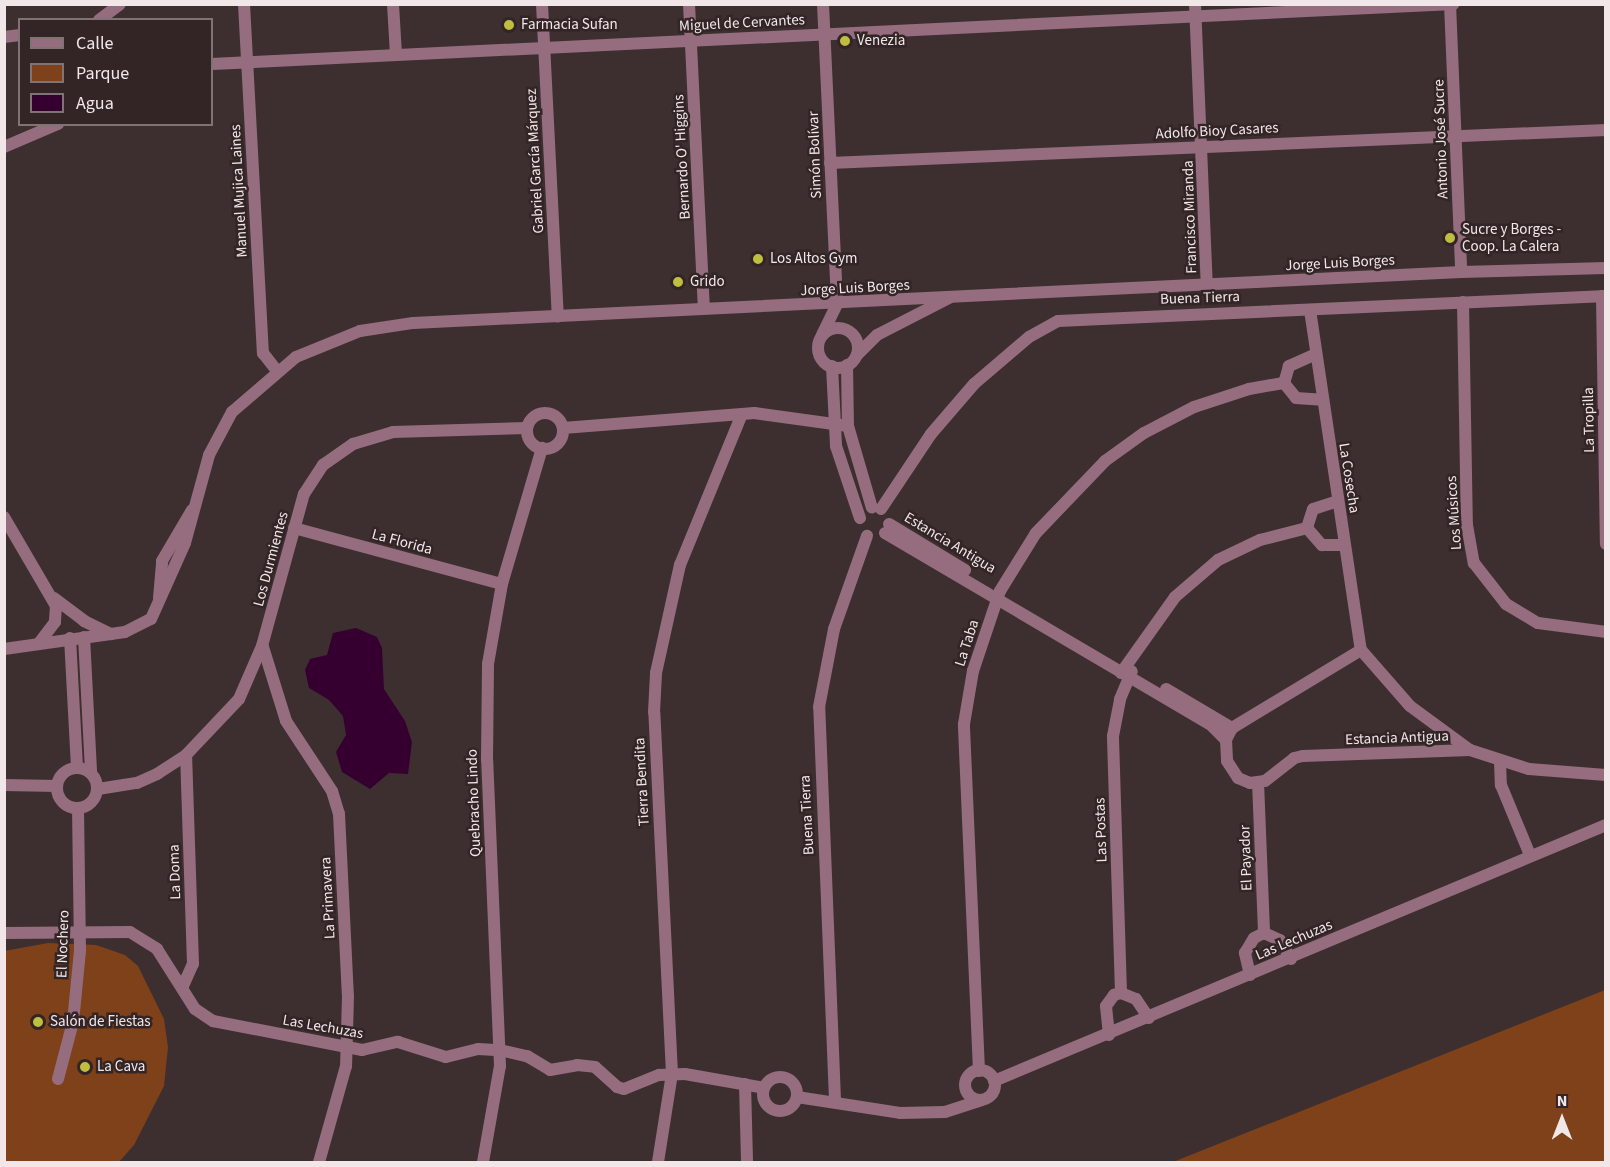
<!DOCTYPE html>
<html>
<head>
<meta charset="utf-8">
<style>
  body { margin:0 }
  #map { position:relative; width:1610px; height:1167px; overflow:hidden; background:#3d2f30; font-family:"Source Sans 3",sans-serif }
  div>[style] { position:absolute }
  .green>* { inset:0; background:#7f4119 }
  .water>* { inset:0; background:#350030 }
  .minor>* { height:12px; margin:-6px; padding:0 6px; transform-origin:6px; border-radius:6px; background:#966d7e }
  .minor>.ring { margin:-6px; padding:0; box-sizing:content-box; background:none; border:12px solid #966d7e; border-radius:50% }
  .tertiary>* { height:12px; margin:-6px; padding:0 6px; transform-origin:6px; border-radius:6px; background:#966d7e }
  .dots>* { width:16px; height:16px; translate:-50% -50%; box-sizing:border-box; border:3px solid #332526; border-radius:50% }
  span { translate:-50% -50%; white-space:nowrap; text-align:center; line-height:1.15; -webkit-text-stroke:5px #332526; paint-order:stroke }
  .street-label { font-size:15px; color:#f1e7e8 }
  .poi-label { font-size:15px; color:#f1e7e8 }
  .left { translate:0 -50%; text-align:left }
  .frame { position:absolute; inset:0; border:6px solid #f1e7e8; pointer-events:none }
  .legend { position:absolute; left:18px; top:18px; width:195px; height:108px; box-sizing:border-box; background:#332526; border:2px solid #7f7374; margin:0; padding:8px 10px; list-style:none; font-size:18px; color:#f1e7e8 }
  .legend li { display:flex; align-items:center; gap:12px; height:30px }
  .legend b { width:30px; border:2px solid #7f7374 }
  .north { position:absolute; left:1532px; top:1089px; width:60px; height:60px; -webkit-text-stroke:4px #332526; paint-order:stroke; rotate:0deg; font-size:16px; font-weight:700; line-height:24px; text-align:center; color:#f1e7e8 }
  .north::after { content:''; display:block; margin:auto; width:21px; height:27px; background:#f1e7e8; clip-path:polygon(50% 0,100% 100%,50% 72%,0 100%) }
</style>
</head>
<body>
<div id="map">
  <div class="green">
    <div style="clip-path:polygon(48px 943px,96px 945px,125px 955px,138px 966px,164px 1019px,168px 1047px,164px 1086px,134px 1145px,119px 1162px,5px 1162px,4px 951px)"></div>
    <div style="clip-path:polygon(1605px 990px,1605px 1162px,1173px 1162px)"></div>
  </div>
  <div class="water">
    <div style="clip-path:polygon(356px 628px,377px 637px,382px 648px,384px 689px,405px 721px,412px 742px,408px 774px,389px 773px,370px 789px,342px 772px,336px 752px,346px 735px,343px 716px,329px 700px,309px 688px,305px 670px,310px 659px,327px 655px,333px 633px)"></div>
  </div>
  <div class="minor">
    <div style="left:244px;top:4px;width:350px;rotate:86.9deg"></div>
    <div style="left:263px;top:353px;width:23px;rotate:52deg"></div>
    <div style="left:393px;top:4px;width:50px;rotate:86.6deg"></div>
    <div style="left:542px;top:4px;width:313px;rotate:87.1deg"></div>
    <div style="left:689px;top:4px;width:305px;rotate:87.2deg"></div>
    <div style="left:1195px;top:4px;width:281px;rotate:87.6deg"></div>
    <div style="left:1450px;top:4px;width:268px;rotate:87.6deg"></div>
    <div style="left:99px;top:20px;width:26px;rotate:-37deg"></div>
    <div style="left:4px;top:37px;width:16px;rotate:-7deg"></div>
    <div style="left:212px;top:64px;width:1243px;rotate:-2.77deg"></div>
    <div style="left:4px;top:147px;width:59px;rotate:-23.1deg"></div>
    <div style="left:830px;top:163px;width:777px;rotate:-2.44deg"></div>
    <div style="left:1602px;top:296px;width:248px;rotate:89.1deg"></div>
    <div style="left:1463px;top:302px;width:223px;rotate:89deg"></div>
    <div style="left:1467px;top:525px;width:39px;rotate:80deg"></div>
    <div style="left:1474px;top:563px;width:52px;rotate:52deg"></div>
    <div style="left:1506px;top:604px;width:37px;rotate:31deg"></div>
    <div style="left:1538px;top:623px;width:69px;rotate:7.5deg"></div>
    <div style="left:1310px;top:310px;width:344px;rotate:81.5deg"></div>
    <div style="left:1361px;top:650px;width:74px;rotate:48.8deg"></div>
    <div style="left:1410px;top:706px;width:74px;rotate:36.3deg"></div>
    <div class="ring" style="left:818px;top:328px;width:28px;height:28px"></div>
    <div style="left:822px;top:335px;width:34px;rotate:-64deg"></div>
    <div style="left:1316px;top:354px;width:30px;rotate:156deg"></div>
    <div style="left:1289px;top:366px;width:18px;rotate:106deg"></div>
    <div style="left:1284px;top:383px;width:19px;rotate:51deg"></div>
    <div style="left:1296px;top:398px;width:26px;rotate:4deg"></div>
    <div style="left:857px;top:355px;width:28px;rotate:-45deg"></div>
    <div style="left:877px;top:335px;width:81px;rotate:-27.2deg"></div>
    <div style="left:847px;top:365px;width:61px;rotate:89.1deg"></div>
    <div style="left:848px;top:426px;width:85px;rotate:73.7deg"></div>
    <div style="left:832px;top:366px;width:80px;rotate:87.1deg"></div>
    <div style="left:836px;top:446px;width:76px;rotate:71.6deg"></div>
    <div class="ring" style="left:527px;top:413px;width:24px;height:24px"></div>
    <div style="left:563px;top:428px;width:192px;rotate:-4.5deg"></div>
    <div style="left:754px;top:413px;width:95px;rotate:7.9deg"></div>
    <div style="left:1338px;top:501px;width:26px;rotate:162deg"></div>
    <div style="left:1313px;top:509px;width:20px;rotate:108deg"></div>
    <div style="left:1307px;top:528px;width:23px;rotate:49deg"></div>
    <div style="left:1322px;top:545px;width:22px"></div>
    <div style="left:881px;top:509px;width:90px;rotate:-56.3deg"></div>
    <div style="left:931px;top:434px;width:66px;rotate:-49.3deg"></div>
    <div style="left:974px;top:384px;width:72px;rotate:-40.5deg"></div>
    <div style="left:1029px;top:337px;width:33px;rotate:-29deg"></div>
    <div style="left:1058px;top:321px;width:549px;rotate:-2.61deg"></div>
    <div style="left:4px;top:517px;width:103px;rotate:59.7deg"></div>
    <div style="left:56px;top:606px;width:16px;rotate:94deg"></div>
    <div style="left:55px;top:622px;width:25px;rotate:127deg"></div>
    <div style="left:889px;top:524px;width:89px;rotate:31.2deg"></div>
    <div style="left:294px;top:528px;width:215px;rotate:15.1deg"></div>
    <div style="left:885px;top:533px;width:380px;rotate:30.5deg"></div>
    <div style="left:1212px;top:726px;width:20px;rotate:45deg"></div>
    <div style="left:54px;top:598px;width:38px;rotate:37deg"></div>
    <div style="left:84px;top:621px;width:30px;rotate:26deg"></div>
    <div style="left:84px;top:637px;width:135px;rotate:87deg"></div>
    <div style="left:70px;top:638px;width:129px;rotate:86.9deg"></div>
    <div style="left:263px;top:647px;width:77px;rotate:72.7deg"></div>
    <div style="left:286px;top:721px;width:84px;rotate:56.7deg"></div>
    <div style="left:332px;top:791px;width:24px;rotate:73deg"></div>
    <div style="left:339px;top:814px;width:182px;rotate:87.2deg"></div>
    <div style="left:348px;top:996px;width:70px;rotate:91.6deg"></div>
    <div style="left:346px;top:1066px;width:100px;rotate:105.7deg"></div>
    <div style="left:1121px;top:673px;width:93px;rotate:-54.6deg"></div>
    <div style="left:1175px;top:597px;width:57px;rotate:-40.7deg"></div>
    <div style="left:1218px;top:560px;width:47px;rotate:-25.5deg"></div>
    <div style="left:1260px;top:540px;width:49px;rotate:-14.3deg"></div>
    <div style="left:1166px;top:689px;width:77px;rotate:30.6deg"></div>
    <div style="left:1232px;top:728px;width:13px;rotate:117deg"></div>
    <div style="left:1226px;top:740px;width:21px;rotate:87deg"></div>
    <div style="left:1227px;top:761px;width:20px;rotate:57deg"></div>
    <div style="left:1238px;top:778px;width:13px;rotate:23deg"></div>
    <div style="left:1250px;top:783px;width:15px;rotate:-8deg"></div>
    <div style="left:1265px;top:781px;width:37px;rotate:-38deg"></div>
    <div style="left:1294px;top:758px;width:9px;rotate:-13deg"></div>
    <div style="left:1303px;top:756px;width:167px;rotate:-2.1deg"></div>
    <div style="left:1470px;top:750px;width:62px;rotate:17.9deg"></div>
    <div style="left:1529px;top:769px;width:77px;rotate:4.5deg"></div>
    <div style="left:1232px;top:728px;width:151px;rotate:-31.2deg"></div>
    <div style="left:1500px;top:761px;width:24px;rotate:88deg"></div>
    <div style="left:1501px;top:785px;width:76px;rotate:67.5deg"></div>
    <div class="ring" style="left:57px;top:768px;width:28px;height:28px"></div>
    <div style="left:1258px;top:782px;width:151px;rotate:87.7deg"></div>
    <div style="left:4px;top:785px;width:53px;rotate:1.1deg"></div>
    <div style="left:98px;top:789px;width:39px;rotate:-9deg"></div>
    <div style="left:137px;top:783px;width:22px;rotate:-24deg"></div>
    <div style="left:157px;top:774px;width:35px;rotate:-33deg"></div>
    <div style="left:186px;top:755px;width:77px;rotate:-46.6deg"></div>
    <div style="left:239px;top:699px;width:58px;rotate:-66.5deg"></div>
    <div style="left:262px;top:646px;width:158px;rotate:-74.6deg"></div>
    <div style="left:304px;top:494px;width:35px;rotate:-57deg"></div>
    <div style="left:323px;top:465px;width:37px;rotate:-35deg"></div>
    <div style="left:353px;top:444px;width:42px;rotate:-16.7deg"></div>
    <div style="left:393px;top:432px;width:134px;rotate:-1.7deg"></div>
    <div style="left:4px;top:933px;width:126px;rotate:-0.5deg"></div>
    <div style="left:130px;top:932px;width:32px;rotate:32deg"></div>
    <div style="left:157px;top:949px;width:71px;rotate:57.7deg"></div>
    <div style="left:195px;top:1009px;width:22px;rotate:34deg"></div>
    <div style="left:213px;top:1021px;width:152px;rotate:11deg"></div>
    <div style="left:362px;top:1050px;width:37px;rotate:-13deg"></div>
    <div style="left:398px;top:1042px;width:50px;rotate:17.4deg"></div>
    <div style="left:446px;top:1057px;width:33px;rotate:-14deg"></div>
    <div style="left:478px;top:1049px;width:22px;rotate:3deg"></div>
    <div style="left:500px;top:1050px;width:28px;rotate:13deg"></div>
    <div style="left:527px;top:1056px;width:27px;rotate:31deg"></div>
    <div style="left:550px;top:1070px;width:27px;rotate:-10deg"></div>
    <div style="left:577px;top:1065px;width:18px;rotate:6deg"></div>
    <div style="left:595px;top:1067px;width:30px;rotate:42deg"></div>
    <div style="left:617px;top:1087px;width:7px;rotate:16deg"></div>
    <div style="left:624px;top:1089px;width:38px;rotate:-22deg"></div>
    <div style="left:659px;top:1075px;width:26px;rotate:-2deg"></div>
    <div style="left:685px;top:1074px;width:80px;rotate:10deg"></div>
    <div style="left:1250px;top:975px;width:23px;rotate:-103deg"></div>
    <div style="left:1245px;top:953px;width:17px;rotate:-59deg"></div>
    <div style="left:1254px;top:938px;width:11px;rotate:-27deg"></div>
    <div style="left:1264px;top:933px;width:17px;rotate:24deg"></div>
    <div style="left:1280px;top:940px;width:22px;rotate:60deg"></div>
    <div style="left:183px;top:986px;width:24px;rotate:-66deg"></div>
    <div style="left:193px;top:964px;width:209px;rotate:-91.9deg"></div>
    <div style="left:1121px;top:993px;width:257px;rotate:-91.8deg"></div>
    <div style="left:1113px;top:736px;width:38px;rotate:-79deg"></div>
    <div style="left:1120px;top:699px;width:30px;rotate:-67deg"></div>
    <div style="left:1109px;top:1035px;width:29px;rotate:-96deg"></div>
    <div style="left:1106px;top:1006px;width:14px;rotate:-54deg"></div>
    <div style="left:1114px;top:995px;width:7px;rotate:-16deg"></div>
    <div style="left:1121px;top:993px;width:16px;rotate:22deg"></div>
    <div style="left:1136px;top:999px;width:23px;rotate:56deg"></div>
    <div class="ring" style="left:965px;top:1070px;width:18px;height:18px"></div>
    <div style="left:979px;top:1071px;width:347px;rotate:-92.5deg"></div>
    <div style="left:964px;top:724px;width:54px;rotate:-80.4deg"></div>
    <div style="left:973px;top:671px;width:84px;rotate:-71.4deg"></div>
    <div style="left:1000px;top:591px;width:68px;rotate:-58.2deg"></div>
    <div style="left:1036px;top:533px;width:100px;rotate:-46.2deg"></div>
    <div style="left:1105px;top:461px;width:48px;rotate:-35.7deg"></div>
    <div style="left:1144px;top:433px;width:56px;rotate:-27.5deg"></div>
    <div style="left:1194px;top:407px;width:58px;rotate:-18.1deg"></div>
    <div style="left:1249px;top:389px;width:36px;rotate:-10deg"></div>
    <div class="ring" style="left:763px;top:1077px;width:22px;height:22px"></div>
    <div style="left:58px;top:1079px;width:59px;rotate:-75.3deg"></div>
    <div style="left:73px;top:1022px;width:71px;rotate:-84.4deg"></div>
    <div style="left:80px;top:951px;width:143px;rotate:-90.8deg"></div>
    <div style="left:994px;top:1081px;width:663px;rotate:-22.7deg"></div>
    <div style="left:745px;top:1084px;width:78px;rotate:88.5deg"></div>
    <div style="left:797px;top:1097px;width:104px;rotate:8.8deg"></div>
    <div style="left:900px;top:1113px;width:45px;rotate:-1.3deg"></div>
    <div style="left:945px;top:1112px;width:38px;rotate:-18deg"></div>
    <div style="left:835px;top:1100px;width:393px;rotate:-92.3deg"></div>
    <div style="left:819px;top:707px;width:79px;rotate:-79.1deg"></div>
    <div style="left:834px;top:629px;width:99px;rotate:-70.5deg"></div>
    <div style="left:483px;top:1162px;width:97px;rotate:-80deg"></div>
    <div style="left:500px;top:1066px;width:306px;rotate:-92.4deg"></div>
    <div style="left:487px;top:760px;width:96px;rotate:-89.4deg"></div>
    <div style="left:488px;top:664px;width:81px;rotate:-80.1deg"></div>
    <div style="left:502px;top:584px;width:142px;rotate:-73.6deg"></div>
    <div style="left:658px;top:1162px;width:89px;rotate:-81deg"></div>
    <div style="left:672px;top:1074px;width:362px;rotate:-92.8deg"></div>
    <div style="left:654px;top:712px;width:39px;rotate:-87deg"></div>
    <div style="left:656px;top:673px;width:111px;rotate:-77.5deg"></div>
    <div style="left:680px;top:565px;width:163px;rotate:-67.7deg"></div>
  </div>
  <div class="tertiary">
    <div style="left:823px;top:4px;width:300px;rotate:87.3deg"></div>
    <div style="left:159px;top:598px;width:37px;rotate:-85deg"></div>
    <div style="left:162px;top:561px;width:59px;rotate:-59.5deg"></div>
    <div style="left:4px;top:649px;width:122px;rotate:-8deg"></div>
    <div style="left:125px;top:632px;width:29px;rotate:-27deg"></div>
    <div style="left:151px;top:619px;width:83px;rotate:-65.9deg"></div>
    <div style="left:185px;top:543px;width:91px;rotate:-74.7deg"></div>
    <div style="left:209px;top:455px;width:49px;rotate:-61.9deg"></div>
    <div style="left:232px;top:412px;width:84px;rotate:-40.7deg"></div>
    <div style="left:296px;top:357px;width:69px;rotate:-22.1deg"></div>
    <div style="left:360px;top:331px;width:54px;rotate:-8.6deg"></div>
    <div style="left:413px;top:323px;width:1049px;rotate:-2.79deg"></div>
    <div style="left:1461px;top:272px;width:145px;rotate:-1.6deg"></div>
  </div>
  <div class="dots">
    <div style="left:509px;top:25px;background:#c0be40"></div>
    <div style="left:845px;top:41px;background:#c0be40"></div>
    <div style="left:1450px;top:238px;background:#c0be40"></div>
    <div style="left:758px;top:259px;background:#c0be40"></div>
    <div style="left:678px;top:282px;background:#c0be40"></div>
    <div style="left:38px;top:1022px;background:#c0be40"></div>
    <div style="left:85px;top:1067px;background:#c0be40"></div>
  </div>
  <div class="street-label">
    <span style="left:742px;top:23px;rotate:-3deg">Miguel de Cervantes</span>
    <span style="left:1217px;top:131px;rotate:-3deg">Adolfo Bioy Casares</span>
    <span style="left:1441px;top:139px;rotate:-92deg">Antonio José Sucre</span>
    <span style="left:815px;top:155px;rotate:-92deg">Simón Bolívar</span>
    <span style="left:682px;top:157px;rotate:-93deg">Bernardo O' Higgins</span>
    <span style="left:535px;top:161px;rotate:-93deg">Gabriel García Márquez</span>
    <span style="left:239px;top:191px;rotate:-93deg">Manuel Mujica Laines</span>
    <span style="left:1190px;top:217px;rotate:-92deg">Francisco Miranda</span>
    <span style="left:1340px;top:263px;rotate:-3deg">Jorge Luis Borges</span>
    <span style="left:855px;top:288px;rotate:-3deg">Jorge Luis Borges</span>
    <span style="left:1200px;top:298px;rotate:-2deg">Buena Tierra</span>
    <span style="left:1589px;top:420px;rotate:-91deg">La Tropilla</span>
    <span style="left:1349px;top:478px;rotate:81deg">La Cosecha</span>
    <span style="left:1454px;top:513px;rotate:-94deg">Los Músicos</span>
    <span style="left:402px;top:542px;rotate:15deg">La Florida</span>
    <span style="left:950px;top:543px;rotate:31deg">Estancia Antigua</span>
    <span style="left:271px;top:559px;rotate:-75deg">Los Durmientes</span>
    <span style="left:967px;top:643px;rotate:-72deg">La Taba</span>
    <span style="left:1397px;top:738px;rotate:-2deg">Estancia Antigua</span>
    <span style="left:642px;top:782px;rotate:-93deg">Tierra Bendita</span>
    <span style="left:474px;top:803px;rotate:-92deg">Quebracho Lindo</span>
    <span style="left:807px;top:815px;rotate:-93deg">Buena Tierra</span>
    <span style="left:1101px;top:830px;rotate:-92deg">Las Postas</span>
    <span style="left:1246px;top:858px;rotate:-92deg">El Payador</span>
    <span style="left:175px;top:872px;rotate:-92deg">La Doma</span>
    <span style="left:328px;top:898px;rotate:-93deg">La Primavera</span>
    <span style="left:1294px;top:940px;rotate:-23deg">Las Lechuzas</span>
    <span style="left:63px;top:944px;rotate:-88deg">El Nochero</span>
    <span style="left:323px;top:1027px;rotate:10deg">Las Lechuzas</span>
  </div>
  <div class="poi-label">
    <span class="left" style="left:521px;top:25px">Farmacia Sufan</span>
    <span class="left" style="left:857px;top:41px">Venezia</span>
    <span class="left" style="left:1462px;top:238px">Sucre y Borges -<br>Coop. La Calera</span>
    <span class="left" style="left:770px;top:259px">Los Altos Gym</span>
    <span class="left" style="left:690px;top:282px">Grido</span>
    <span class="left" style="left:50px;top:1022px">Salón de Fiestas</span>
    <span class="left" style="left:97px;top:1067px">La Cava</span>
  </div>
  <div class="frame"></div>
  <ul class="legend">
  <li><b style="height:8px;background:#966d7e"></b>Calle</li>
  <li><b style="height:16px;background:#7f4119"></b>Parque</li>
  <li><b style="height:16px;background:#350030"></b>Agua</li>
  </ul>
  <div class="north">N</div>
</div>
</body>
</html>
